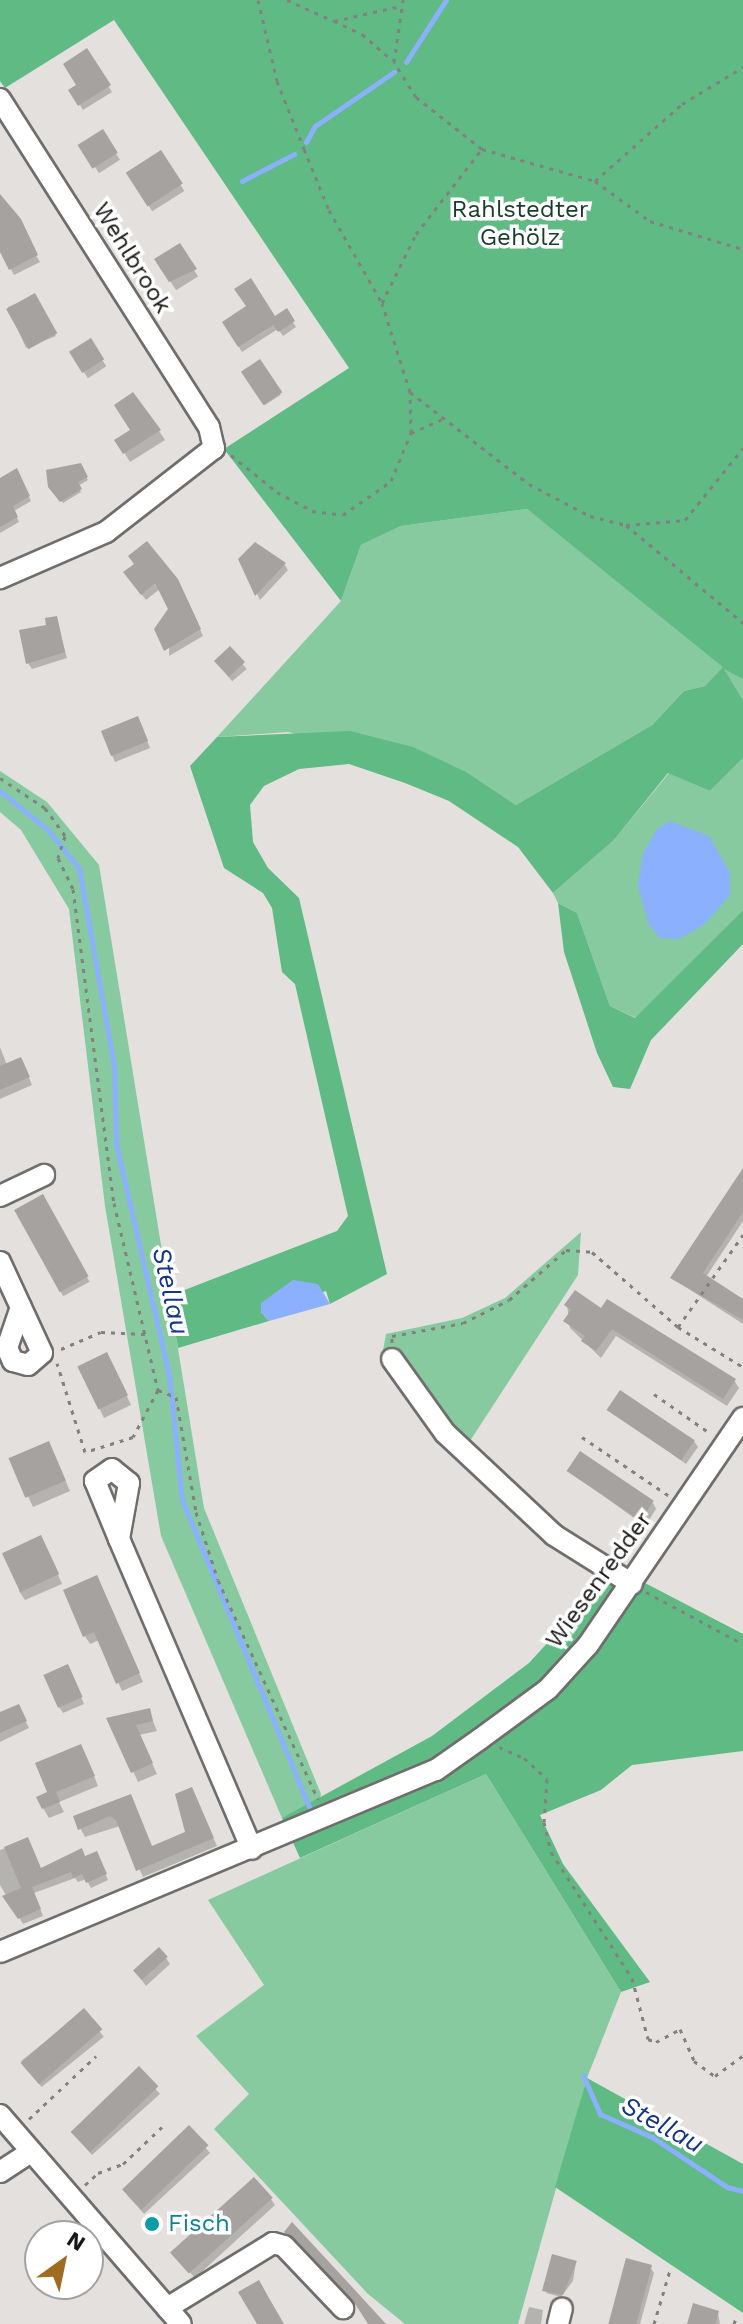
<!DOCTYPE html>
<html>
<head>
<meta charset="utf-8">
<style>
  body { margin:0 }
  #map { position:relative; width:743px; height:2324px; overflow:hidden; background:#e3e0dd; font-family:"Work Sans",sans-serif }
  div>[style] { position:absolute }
  .green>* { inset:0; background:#87ca9f }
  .forest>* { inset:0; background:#60ba84 }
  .water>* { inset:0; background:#8bb0fd }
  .shadow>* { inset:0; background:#0003; transform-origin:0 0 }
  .stream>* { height:5px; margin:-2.5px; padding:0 2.5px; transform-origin:2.5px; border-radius:2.5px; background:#8bb0fd }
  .building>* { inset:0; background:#a5a29f; transform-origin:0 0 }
  .path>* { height:3px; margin-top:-1.5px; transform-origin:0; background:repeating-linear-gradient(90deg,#83817f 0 4px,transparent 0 10px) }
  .roads { filter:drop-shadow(2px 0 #706e6c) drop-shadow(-2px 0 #706e6c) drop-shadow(0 2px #706e6c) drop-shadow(0 -2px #706e6c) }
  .minor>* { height:20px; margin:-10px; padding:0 10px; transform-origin:10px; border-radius:10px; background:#fff }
  .dots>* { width:22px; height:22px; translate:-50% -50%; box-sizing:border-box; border:4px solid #fff; border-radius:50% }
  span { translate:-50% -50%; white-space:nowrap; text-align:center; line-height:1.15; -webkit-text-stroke:7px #fff; paint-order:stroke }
  .park-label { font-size:24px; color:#163d27 }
  .street-label { font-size:24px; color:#181716 }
  .culture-label { font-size:24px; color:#0d838f }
  .left { translate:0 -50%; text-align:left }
  .water-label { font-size:26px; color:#123489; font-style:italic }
  .north { position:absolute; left:24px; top:2220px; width:80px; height:80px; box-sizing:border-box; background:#fff; border:2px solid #a3a2a2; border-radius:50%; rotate:33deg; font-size:22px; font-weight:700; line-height:32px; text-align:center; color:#181716 }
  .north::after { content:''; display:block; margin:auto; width:28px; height:36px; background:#9f6c22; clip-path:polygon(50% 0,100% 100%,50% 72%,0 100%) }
</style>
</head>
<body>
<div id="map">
  <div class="green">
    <div style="clip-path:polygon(527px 509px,743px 679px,743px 700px,723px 668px,705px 686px,684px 691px,652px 725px,516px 805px,468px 773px,288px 732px,217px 737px,341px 601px,361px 545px,401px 526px)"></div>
    <div style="clip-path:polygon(743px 758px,743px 910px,636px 1018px,610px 1006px,577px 913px,558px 903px,553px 893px,614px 840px,669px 773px,710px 791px)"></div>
    <div style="clip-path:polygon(0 771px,47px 802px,99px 865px,204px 1508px,321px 1794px,319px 1802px,282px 1818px,161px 1536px,105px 1206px,69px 909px,21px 830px,0 812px)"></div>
    <div style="clip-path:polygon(581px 1232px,578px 1275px,468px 1444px,403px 1386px,382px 1356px,386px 1334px,462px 1318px,505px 1298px)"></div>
    <div style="clip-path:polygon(486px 1774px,621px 1992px,587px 2078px,518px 2324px,405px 2324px,368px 2294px,214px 2129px,249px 2094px,196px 2036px,264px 1985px,208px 1900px)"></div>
  </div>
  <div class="forest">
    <div style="clip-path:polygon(0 0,743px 0,743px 679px,724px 669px,743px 700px,743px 758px,710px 791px,668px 773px,614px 840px,553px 893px,518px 847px,449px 801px,405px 783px,349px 764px,299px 769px,264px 786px,250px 805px,253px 842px,268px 868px,299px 898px,387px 1274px,330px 1304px,326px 1291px,261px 1312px,269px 1321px,178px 1348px,169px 1296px,337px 1231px,348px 1216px,295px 984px,282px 972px,272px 908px,263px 893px,224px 868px,190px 766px,217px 737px,350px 731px,413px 747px,468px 773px,516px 805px,652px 725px,684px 691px,705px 686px,723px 667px,527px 509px,401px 526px,361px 545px,341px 601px,224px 449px,349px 368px,114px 20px,5px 88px,0 81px)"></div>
    <div style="clip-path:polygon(558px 903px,577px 913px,610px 1006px,635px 1018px,743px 910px,743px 944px,651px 1040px,630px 1089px,613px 1087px,597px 1053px,564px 952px)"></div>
    <div style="clip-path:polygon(607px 1578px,645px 1583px,743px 1634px,743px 1751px,632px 1765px,601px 1790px,540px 1815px,563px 1864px,650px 1982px,621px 1992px,486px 1774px,300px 1858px,282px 1818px,432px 1736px,529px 1663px)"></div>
    <div style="clip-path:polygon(587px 2078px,743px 2164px,743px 2313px,555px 2187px)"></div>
  </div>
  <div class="water">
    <div style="clip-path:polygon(670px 821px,709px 836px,730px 873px,730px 895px,704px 925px,679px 939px,660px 938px,649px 925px,638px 886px,643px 854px,657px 829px)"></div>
    <div style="clip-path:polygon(293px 1280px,318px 1284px,330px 1304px,269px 1321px,261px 1312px,261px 1303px)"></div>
  </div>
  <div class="shadow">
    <div style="clip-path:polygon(87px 51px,112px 92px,83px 110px,71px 91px,79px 86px)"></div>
    <div style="left:102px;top:132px;width:33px;height:25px;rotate:57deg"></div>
    <div style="left:160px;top:152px;width:46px;height:38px;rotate:58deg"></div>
    <div style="clip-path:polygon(0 196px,40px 262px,14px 275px,0 250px)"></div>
    <div style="left:179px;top:246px;width:36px;height:26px;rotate:58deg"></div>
    <div style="clip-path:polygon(34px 296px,56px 336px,26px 348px,8px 307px)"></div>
    <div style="clip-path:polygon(286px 311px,296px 327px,283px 336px,278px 329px,242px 352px,224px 322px,275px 318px)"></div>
    <div style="left:90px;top:341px;width:30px;height:22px;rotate:57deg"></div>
    <div style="left:260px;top:362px;width:39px;height:19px;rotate:58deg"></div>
    <div style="clip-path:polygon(159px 431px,165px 440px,130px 462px,117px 441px)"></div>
    <div style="clip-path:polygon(80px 466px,88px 480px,78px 486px,81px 492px,63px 503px,51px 490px)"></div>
    <div style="clip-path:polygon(19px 475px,31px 501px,14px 511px,19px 522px,0 533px,0 495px)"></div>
    <div style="clip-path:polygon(240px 560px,284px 564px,288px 570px,260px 600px)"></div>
    <div style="clip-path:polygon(125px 573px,181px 588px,203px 636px,169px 656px,170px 609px,160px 589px,146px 600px)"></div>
    <div style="clip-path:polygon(56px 618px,67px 658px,32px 669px,28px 663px)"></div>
    <div style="left:230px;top:649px;width:26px;height:19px;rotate:50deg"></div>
    <div style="clip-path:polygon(141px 724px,150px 748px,115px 762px,102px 732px)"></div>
    <div style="clip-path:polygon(0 1047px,7px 1065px,24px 1066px,32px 1085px,0 1099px)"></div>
    <div style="clip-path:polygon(743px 1186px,743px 1221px,706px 1277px,743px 1302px,743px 1324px,672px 1278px)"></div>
    <div style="left:42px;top:1196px;width:98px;height:30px;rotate:61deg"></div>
    <div style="clip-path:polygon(567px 1305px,601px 1311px,734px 1380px,739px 1388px,727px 1406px,616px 1336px,601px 1358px,570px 1328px)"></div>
    <div style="clip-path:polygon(112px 1364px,131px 1405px,104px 1418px,80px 1367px)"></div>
    <div style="clip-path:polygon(610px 1410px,694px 1441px,698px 1447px,686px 1464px)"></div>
    <div style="clip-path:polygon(54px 1454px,70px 1491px,33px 1507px,11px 1460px)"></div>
    <div style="clip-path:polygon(569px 1471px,653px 1503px,656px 1509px,645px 1526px)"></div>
    <div style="clip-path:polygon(46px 1547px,62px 1584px,25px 1600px,19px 1591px)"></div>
    <div style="clip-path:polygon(101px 1586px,143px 1682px,122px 1691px,99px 1640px,90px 1644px,85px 1636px)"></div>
    <div style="clip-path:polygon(71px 1673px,84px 1704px,63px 1713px,59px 1707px)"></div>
    <div style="clip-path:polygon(18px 1706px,29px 1728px,0 1742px,0 1715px)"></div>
    <div style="clip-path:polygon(149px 1711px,157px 1731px,139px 1735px,157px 1774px,138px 1782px,109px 1719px)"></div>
    <div style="clip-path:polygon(86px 1756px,98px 1786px,59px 1802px,64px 1812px,49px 1818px,43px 1808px,50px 1793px)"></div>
    <div style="clip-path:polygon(130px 1796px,152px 1848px,187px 1833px,195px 1797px,217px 1846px,143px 1877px,120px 1826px,85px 1837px,75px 1818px)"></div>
    <div style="clip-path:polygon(27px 1840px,41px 1871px,99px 1859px,108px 1880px,91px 1888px,86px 1879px,78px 1882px,75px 1878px,34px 1893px,43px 1916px,23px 1924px,0 1885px,0 1850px)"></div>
    <div style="clip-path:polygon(166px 1958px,170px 1964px,146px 1986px,135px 1971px)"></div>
    <div style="left:83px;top:2011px;width:33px;height:80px;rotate:51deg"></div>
    <div style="clip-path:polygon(139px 2069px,160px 2094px,92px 2155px,75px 2136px)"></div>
    <div style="clip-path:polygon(189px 2128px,210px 2153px,144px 2214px,127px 2195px)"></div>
    <div style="clip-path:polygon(271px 2199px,275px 2205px,195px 2278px,177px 2259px)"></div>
    <div style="clip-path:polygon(576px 2262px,573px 2281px,561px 2297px,546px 2293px)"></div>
    <div style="clip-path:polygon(650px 2267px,654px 2273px,640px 2324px,610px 2324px)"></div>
    <div style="clip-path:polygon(529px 2307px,543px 2310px,541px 2324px,524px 2324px)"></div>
    <div style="clip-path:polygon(718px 2313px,720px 2324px,690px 2324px)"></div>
  </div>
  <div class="stream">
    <div style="left:406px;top:62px;width:74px;rotate:-57.2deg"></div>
    <div style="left:306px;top:142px;width:18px;rotate:-61deg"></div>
    <div style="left:315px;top:126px;width:96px;rotate:-34.4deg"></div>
    <div style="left:242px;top:181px;width:59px;rotate:-27.4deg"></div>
    <div style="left:0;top:791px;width:62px;rotate:39.1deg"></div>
    <div style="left:48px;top:830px;width:49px;rotate:50.8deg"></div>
    <div style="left:79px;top:868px;width:201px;rotate:80deg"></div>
    <div style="left:114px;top:1066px;width:78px;rotate:88.5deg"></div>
    <div style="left:116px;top:1144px;width:237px;rotate:77.1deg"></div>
    <div style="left:169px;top:1375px;width:126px;rotate:84.1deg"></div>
    <div style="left:182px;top:1500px;width:338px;rotate:67.5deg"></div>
    <div style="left:583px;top:2075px;width:43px;rotate:66.4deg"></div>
    <div style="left:600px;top:2114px;width:57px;rotate:23.9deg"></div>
    <div style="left:652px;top:2137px;width:90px;rotate:33.7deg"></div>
    <div style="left:727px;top:2187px;width:16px;rotate:14deg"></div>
  </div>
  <div class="building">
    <div style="clip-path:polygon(87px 48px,111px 85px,78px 106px,68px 90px,76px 85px,63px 64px)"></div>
    <div style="left:103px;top:129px;width:28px;height:30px;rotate:58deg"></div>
    <div style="left:161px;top:150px;width:40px;height:42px;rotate:57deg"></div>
    <div style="clip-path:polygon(0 194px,21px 219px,38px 255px,9px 270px,0 252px)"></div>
    <div style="clip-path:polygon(180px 243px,197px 269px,169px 282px,154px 259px)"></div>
    <div style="clip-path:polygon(251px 278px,275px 316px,287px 308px,295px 321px,278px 332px,273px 325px,238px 347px,222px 322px,246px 306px,234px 289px)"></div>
    <div style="left:35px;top:293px;width:46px;height:33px;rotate:61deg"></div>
    <div style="left:91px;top:338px;width:25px;height:26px;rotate:58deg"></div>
    <div style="left:260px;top:359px;width:40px;height:23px;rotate:56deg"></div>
    <div style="clip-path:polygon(133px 392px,161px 430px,123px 454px,114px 440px,130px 430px,114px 405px)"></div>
    <div style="clip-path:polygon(81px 463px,88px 477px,78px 482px,82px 489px,60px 502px,48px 487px,46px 470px)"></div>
    <div style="clip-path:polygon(17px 468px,30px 496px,13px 506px,18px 517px,0 527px,0 478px)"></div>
    <div style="clip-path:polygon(147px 541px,178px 579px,201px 629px,164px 651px,154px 629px,168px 609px,155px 583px,141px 595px,123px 572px,134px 564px,128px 556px)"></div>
    <div style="clip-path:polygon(255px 542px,286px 563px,255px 596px,238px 559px)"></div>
    <div style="clip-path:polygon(57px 616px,65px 652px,26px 664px,19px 630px,46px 625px,45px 618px)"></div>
    <div style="left:230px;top:646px;width:22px;height:22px;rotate:47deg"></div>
    <div style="left:138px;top:716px;width:27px;height:40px;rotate:68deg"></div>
    <div style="clip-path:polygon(21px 1057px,30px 1077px,0 1090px,0 1066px)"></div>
    <div style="clip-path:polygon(743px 1168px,743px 1212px,703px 1273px,743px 1299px,743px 1320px,670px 1278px)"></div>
    <div style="left:43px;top:1194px;width:94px;height:33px;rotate:61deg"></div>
    <div style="clip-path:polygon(575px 1290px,601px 1308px,607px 1299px,736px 1379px,723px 1399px,612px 1329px,596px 1351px,581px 1341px,585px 1336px,563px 1321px,571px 1310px,564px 1305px)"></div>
    <div style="left:107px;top:1352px;width:48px;height:33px;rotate:64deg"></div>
    <div style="left:620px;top:1390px;width:90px;height:24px;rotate:34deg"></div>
    <div style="left:49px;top:1441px;width:43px;height:44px;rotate:67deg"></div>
    <div style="left:580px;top:1451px;width:89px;height:24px;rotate:34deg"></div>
    <div style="left:41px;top:1535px;width:43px;height:43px;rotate:65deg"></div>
    <div style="clip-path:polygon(97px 1575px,140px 1673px,116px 1684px,94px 1632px,83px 1637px,63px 1590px)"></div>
    <div style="left:68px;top:1664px;width:36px;height:27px;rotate:66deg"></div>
    <div style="clip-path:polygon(19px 1704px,27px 1721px,0 1733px,0 1712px)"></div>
    <div style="clip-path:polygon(150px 1708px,153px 1721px,136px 1725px,153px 1763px,131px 1773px,106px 1718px)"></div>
    <div style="clip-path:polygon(81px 1744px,95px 1776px,56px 1792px,60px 1802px,42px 1809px,36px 1797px,47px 1792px,35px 1763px)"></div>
    <div style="clip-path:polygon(192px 1787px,214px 1838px,136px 1871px,116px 1820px,110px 1816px,78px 1830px,73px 1816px,131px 1794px,152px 1846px,185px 1832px,175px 1794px)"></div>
    <div style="clip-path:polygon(28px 1837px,41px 1868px,82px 1848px,85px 1856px,97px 1851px,107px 1874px,86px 1883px,82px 1874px,73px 1878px,71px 1872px,32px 1887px,41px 1909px,18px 1919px,2px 1896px,21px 1888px,4px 1847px)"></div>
    <div style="left:159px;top:1947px;width:13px;height:35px;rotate:48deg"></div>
    <div style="left:84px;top:2008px;width:28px;height:84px;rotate:49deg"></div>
    <div style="left:139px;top:2066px;width:28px;height:95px;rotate:46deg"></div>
    <div style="left:189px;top:2125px;width:28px;height:93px;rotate:46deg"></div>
    <div style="left:254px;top:2177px;width:28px;height:113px;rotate:48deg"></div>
    <div style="clip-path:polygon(292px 2222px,354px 2289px,386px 2324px,368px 2324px,352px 2299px,284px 2232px)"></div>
    <div style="clip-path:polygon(552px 2254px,577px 2261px,563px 2295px,542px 2291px)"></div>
    <div style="left:626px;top:2258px;width:27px;height:68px;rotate:15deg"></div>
    <div style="clip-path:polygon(259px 2280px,269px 2298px,284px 2324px,257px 2324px,238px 2292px)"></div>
    <div style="clip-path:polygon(693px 2303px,719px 2311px,715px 2324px,687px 2324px)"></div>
  </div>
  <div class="path">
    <div style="left:258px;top:0;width:83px;rotate:76.8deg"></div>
    <div style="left:277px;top:81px;width:73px;rotate:68.3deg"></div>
    <div style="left:304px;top:149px;width:66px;rotate:67.7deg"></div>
    <div style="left:329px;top:210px;width:107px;rotate:60.3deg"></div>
    <div style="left:382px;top:303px;width:77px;rotate:-63.8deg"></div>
    <div style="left:416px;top:234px;width:108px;rotate:-52.2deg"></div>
    <div style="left:482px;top:149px;width:84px;rotate:-141.8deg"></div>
    <div style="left:416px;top:97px;width:41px;rotate:-122.2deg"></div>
    <div style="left:394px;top:62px;width:63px;rotate:-81.7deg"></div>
    <div style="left:287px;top:0;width:51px;rotate:24.1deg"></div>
    <div style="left:334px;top:21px;width:68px;rotate:-12.8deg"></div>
    <div style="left:334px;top:21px;width:31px;rotate:25deg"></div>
    <div style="left:362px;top:34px;width:41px;rotate:41.1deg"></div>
    <div style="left:482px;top:149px;width:117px;rotate:15.8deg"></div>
    <div style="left:595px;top:181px;width:68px;rotate:36deg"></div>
    <div style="left:650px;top:221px;width:97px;rotate:16.8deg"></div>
    <div style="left:595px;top:181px;width:116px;rotate:-41.5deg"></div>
    <div style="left:682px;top:104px;width:71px;rotate:-31.2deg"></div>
    <div style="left:410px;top:392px;width:150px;rotate:37.7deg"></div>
    <div style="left:529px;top:484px;width:69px;rotate:27.7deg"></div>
    <div style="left:590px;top:516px;width:37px;rotate:14deg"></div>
    <div style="left:626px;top:525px;width:59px;rotate:-4.8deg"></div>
    <div style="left:685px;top:520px;width:92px;rotate:-51.1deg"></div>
    <div style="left:411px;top:433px;width:35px;rotate:-24deg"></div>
    <div style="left:231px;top:455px;width:59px;rotate:38.8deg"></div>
    <div style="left:277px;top:492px;width:40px;rotate:28deg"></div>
    <div style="left:312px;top:511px;width:31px;rotate:7deg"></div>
    <div style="left:343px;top:515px;width:59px;rotate:-35.3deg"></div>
    <div style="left:391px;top:481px;width:52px;rotate:-67.4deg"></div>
    <div style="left:411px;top:433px;width:41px;rotate:-91.4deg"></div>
    <div style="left:410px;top:392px;width:93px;rotate:-107.5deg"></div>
    <div style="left:626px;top:525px;width:153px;rotate:39.9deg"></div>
    <div style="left:0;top:778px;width:54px;rotate:33.7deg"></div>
    <div style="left:45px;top:808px;width:34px;rotate:54deg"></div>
    <div style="left:65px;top:836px;width:23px;rotate:108deg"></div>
    <div style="left:58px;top:858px;width:34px;rotate:64deg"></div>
    <div style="left:73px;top:889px;width:317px;rotate:82.6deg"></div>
    <div style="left:114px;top:1203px;width:192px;rotate:76.8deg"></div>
    <div style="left:158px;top:1390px;width:53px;rotate:118deg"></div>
    <div style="left:133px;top:1437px;width:50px;rotate:162.6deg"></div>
    <div style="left:85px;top:1452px;width:93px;rotate:-107.5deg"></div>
    <div style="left:678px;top:1327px;width:113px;rotate:-54.8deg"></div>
    <div style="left:392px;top:1343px;width:7px;rotate:-90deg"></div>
    <div style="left:392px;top:1336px;width:72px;rotate:-10.4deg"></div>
    <div style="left:463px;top:1323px;width:51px;rotate:-26.6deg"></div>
    <div style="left:509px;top:1300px;width:76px;rotate:-41.3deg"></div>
    <div style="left:566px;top:1250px;width:26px;rotate:4deg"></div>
    <div style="left:592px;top:1252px;width:114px;rotate:41.1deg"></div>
    <div style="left:678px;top:1327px;width:76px;rotate:31.6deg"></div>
    <div style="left:61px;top:1349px;width:43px;rotate:-23deg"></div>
    <div style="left:101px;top:1332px;width:44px;rotate:2.6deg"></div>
    <div style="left:158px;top:1390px;width:19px;rotate:21deg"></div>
    <div style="left:176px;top:1397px;width:117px;rotate:80.1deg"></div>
    <div style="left:196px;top:1512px;width:71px;rotate:72.1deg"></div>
    <div style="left:218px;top:1580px;width:241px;rotate:65.5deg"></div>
    <div style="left:654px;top:1394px;width:68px;rotate:34.9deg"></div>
    <div style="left:582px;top:1437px;width:104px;rotate:34deg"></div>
    <div style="left:646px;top:1592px;width:110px;rotate:28.2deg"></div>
    <div style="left:499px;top:1747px;width:27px;rotate:24deg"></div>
    <div style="left:524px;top:1758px;width:31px;rotate:42deg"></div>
    <div style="left:547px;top:1779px;width:43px;rotate:94deg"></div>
    <div style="left:544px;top:1822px;width:31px;rotate:77deg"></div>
    <div style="left:551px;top:1852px;width:150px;rotate:57.3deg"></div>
    <div style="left:632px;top:1978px;width:63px;rotate:75.3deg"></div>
    <div style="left:648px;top:2039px;width:9px;rotate:21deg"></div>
    <div style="left:656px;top:2042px;width:27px;rotate:-28deg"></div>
    <div style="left:680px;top:2029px;width:35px;rotate:66deg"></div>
    <div style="left:694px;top:2061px;width:26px;rotate:36deg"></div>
    <div style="left:715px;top:2076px;width:34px;rotate:-36deg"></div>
    <div style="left:29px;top:2119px;width:92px;rotate:-43.2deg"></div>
    <div style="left:85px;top:2185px;width:18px;rotate:-43deg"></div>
    <div style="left:98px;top:2173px;width:27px;rotate:-20deg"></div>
    <div style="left:123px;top:2164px;width:59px;rotate:-43.6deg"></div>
    <div style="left:654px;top:2324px;width:56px;rotate:-73.5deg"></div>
    <div style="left:734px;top:2324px;width:9px;rotate:-72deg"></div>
  </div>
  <div class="roads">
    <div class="minor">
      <div style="left:0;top:99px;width:389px;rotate:57.5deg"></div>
      <div style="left:209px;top:427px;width:22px;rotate:77deg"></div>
      <div style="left:214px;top:448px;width:137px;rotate:142.1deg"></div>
      <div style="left:106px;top:532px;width:116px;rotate:156.5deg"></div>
      <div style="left:0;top:1196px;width:49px;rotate:-25.5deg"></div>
      <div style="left:0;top:1262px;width:100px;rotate:65.2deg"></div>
      <div style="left:42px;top:1353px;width:18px;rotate:139deg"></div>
      <div style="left:28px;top:1365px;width:16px;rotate:-165deg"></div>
      <div style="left:13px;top:1361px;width:14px;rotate:-115deg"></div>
      <div style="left:7px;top:1348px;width:43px;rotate:-71.1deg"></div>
      <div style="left:392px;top:1359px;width:91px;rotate:54.4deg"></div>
      <div style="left:445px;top:1433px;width:149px;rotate:43.1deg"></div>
      <div style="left:554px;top:1535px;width:92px;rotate:32.1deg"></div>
      <div style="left:119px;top:1539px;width:57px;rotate:-79.9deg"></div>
      <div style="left:129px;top:1483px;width:22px;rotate:-141deg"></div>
      <div style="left:112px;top:1469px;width:21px;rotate:145deg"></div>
      <div style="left:95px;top:1481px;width:63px;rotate:67.5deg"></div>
      <div style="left:119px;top:1539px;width:337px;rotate:66.8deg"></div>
      <div style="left:0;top:1952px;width:472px;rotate:-22.7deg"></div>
      <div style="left:436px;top:1770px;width:54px;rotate:-35.2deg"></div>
      <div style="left:480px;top:1739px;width:84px;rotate:-36.3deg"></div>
      <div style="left:548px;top:1689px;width:59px;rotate:-47.7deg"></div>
      <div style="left:588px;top:1645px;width:275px;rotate:-55.7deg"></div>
      <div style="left:0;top:2115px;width:276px;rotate:49.1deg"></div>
      <div style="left:0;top:2172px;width:35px;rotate:-33deg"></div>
      <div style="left:167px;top:2308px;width:124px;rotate:-31.5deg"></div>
      <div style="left:273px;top:2243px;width:11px;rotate:15deg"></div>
      <div style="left:284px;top:2246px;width:86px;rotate:46.4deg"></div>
      <div style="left:558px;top:2324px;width:16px;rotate:-76deg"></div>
    </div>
  </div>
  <div class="dots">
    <div style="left:152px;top:2224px;background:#0f9aa8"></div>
  </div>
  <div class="park-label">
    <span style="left:520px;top:224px">Rahlstedter<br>Gehölz</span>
  </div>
  <div class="street-label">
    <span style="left:132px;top:258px;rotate:58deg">Wehlbrook</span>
    <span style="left:599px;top:1580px;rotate:-54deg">Wiesenredder</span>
  </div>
  <div class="culture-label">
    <span class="left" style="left:168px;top:2224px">Fisch</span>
  </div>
  <div class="water-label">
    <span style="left:170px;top:1291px;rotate:77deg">Stellau</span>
    <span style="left:662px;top:2125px;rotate:29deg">Stellau</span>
  </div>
  <div class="north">N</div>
</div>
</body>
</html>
